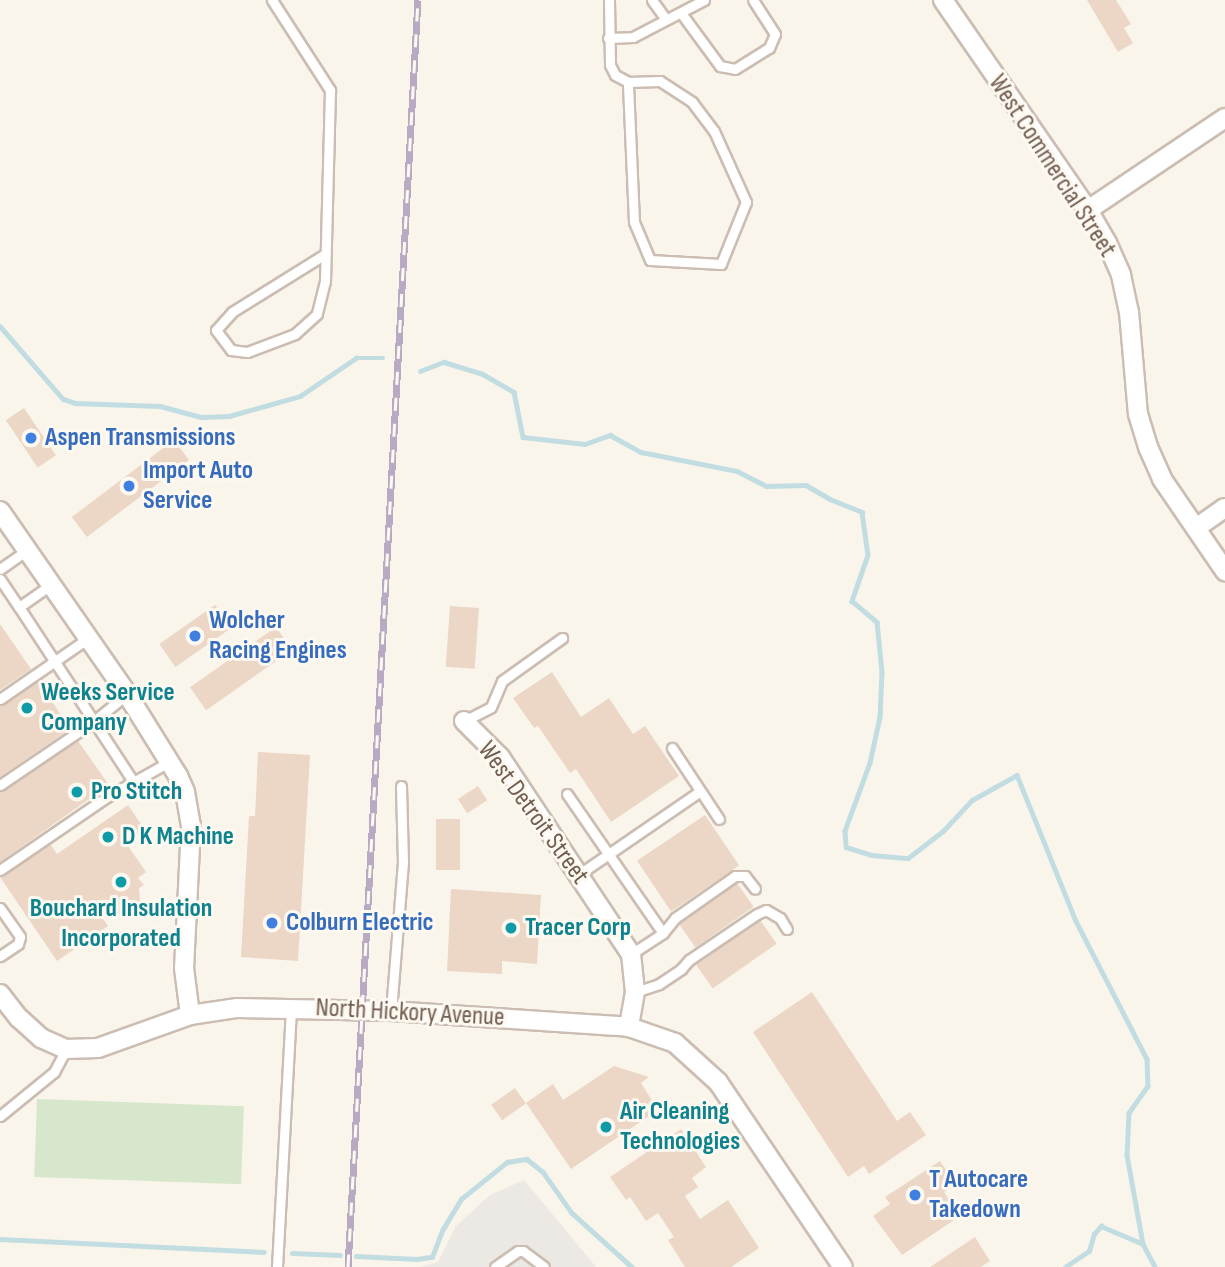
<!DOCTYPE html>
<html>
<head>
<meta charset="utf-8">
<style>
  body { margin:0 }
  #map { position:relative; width:1225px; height:1267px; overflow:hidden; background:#faf5eb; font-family:"Sofia Sans Condensed",sans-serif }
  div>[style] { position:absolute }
  .industrial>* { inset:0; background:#ece8e3 }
  .green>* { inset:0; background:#d6e7cb; transform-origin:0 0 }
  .stream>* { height:4.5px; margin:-2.25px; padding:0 2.25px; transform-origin:2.25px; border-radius:2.25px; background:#c2dde2 }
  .building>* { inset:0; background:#ecd6c6; transform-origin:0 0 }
  .roads { filter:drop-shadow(2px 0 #cbbdb2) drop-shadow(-2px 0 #cbbdb2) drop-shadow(0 2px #cbbdb2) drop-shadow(0 -2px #cbbdb2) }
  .lane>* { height:9px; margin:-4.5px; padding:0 4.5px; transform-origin:4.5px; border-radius:4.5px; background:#fff }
  .street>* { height:18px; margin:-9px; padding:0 9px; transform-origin:9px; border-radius:9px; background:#fff }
  .rail>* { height:7px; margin-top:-3.5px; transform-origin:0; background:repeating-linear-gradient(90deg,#fdf9f1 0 13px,#b8aac3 0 26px); box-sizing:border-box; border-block:2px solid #b8aac3 }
  .dots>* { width:19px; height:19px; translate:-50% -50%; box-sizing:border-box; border:4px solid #fdf9f1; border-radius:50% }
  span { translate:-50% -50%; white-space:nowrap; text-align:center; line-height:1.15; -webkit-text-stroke:6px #fdf9f1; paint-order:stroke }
  .street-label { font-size:26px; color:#725d51 }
  .shop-label { font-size:26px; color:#366cbe; font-weight:700 }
  .left { translate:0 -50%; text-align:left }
  .culture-label { font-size:26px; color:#0d838f; font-weight:700 }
</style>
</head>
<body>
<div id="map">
  <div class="industrial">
    <div style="clip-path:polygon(524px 1180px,596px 1267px,419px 1267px,438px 1262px,456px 1226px,490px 1195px)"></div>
  </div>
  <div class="green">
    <div style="left:37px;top:1099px;width:207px;height:78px;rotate:2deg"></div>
  </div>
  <div class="stream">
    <div style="left:0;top:326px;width:96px;rotate:49.2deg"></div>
    <div style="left:63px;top:399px;width:13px;rotate:18deg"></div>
    <div style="left:75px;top:403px;width:85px;rotate:2deg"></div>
    <div style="left:160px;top:406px;width:42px;rotate:15deg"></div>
    <div style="left:201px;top:417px;width:28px;rotate:-2deg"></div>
    <div style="left:229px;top:416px;width:74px;rotate:-15.7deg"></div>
    <div style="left:300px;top:396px;width:68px;rotate:-34.2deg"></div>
    <div style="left:356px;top:358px;width:27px"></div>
    <div style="left:420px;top:371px;width:26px;rotate:-21deg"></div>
    <div style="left:444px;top:362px;width:39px;rotate:17deg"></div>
    <div style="left:481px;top:373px;width:38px;rotate:30deg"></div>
    <div style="left:514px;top:392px;width:46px;rotate:78.7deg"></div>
    <div style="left:523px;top:437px;width:62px;rotate:6.4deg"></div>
    <div style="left:585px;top:444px;width:27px;rotate:-20deg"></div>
    <div style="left:610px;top:435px;width:35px;rotate:29deg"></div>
    <div style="left:641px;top:452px;width:98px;rotate:11.2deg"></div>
    <div style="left:737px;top:471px;width:33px;rotate:27deg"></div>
    <div style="left:766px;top:486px;width:40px;rotate:-1.4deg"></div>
    <div style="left:806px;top:485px;width:28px;rotate:30deg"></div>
    <div style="left:830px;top:499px;width:35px;rotate:22deg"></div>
    <div style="left:862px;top:512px;width:43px;rotate:82.1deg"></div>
    <div style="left:868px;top:555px;width:49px;rotate:109.2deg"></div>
    <div style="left:852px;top:601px;width:33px;rotate:40deg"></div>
    <div style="left:877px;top:622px;width:50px;rotate:84.3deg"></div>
    <div style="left:882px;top:672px;width:45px;rotate:92.5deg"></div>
    <div style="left:880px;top:717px;width:47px;rotate:102.3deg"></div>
    <div style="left:870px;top:763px;width:72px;rotate:110.2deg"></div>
    <div style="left:845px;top:831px;width:16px;rotate:86deg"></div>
    <div style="left:846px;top:847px;width:27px;rotate:17deg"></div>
    <div style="left:872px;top:855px;width:36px;rotate:5deg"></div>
    <div style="left:908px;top:858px;width:44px;rotate:-37.6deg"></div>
    <div style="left:943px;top:831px;width:42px;rotate:-46.9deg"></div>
    <div style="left:972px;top:800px;width:51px;rotate:-29.1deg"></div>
    <div style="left:1017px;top:775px;width:157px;rotate:68deg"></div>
    <div style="left:1076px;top:921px;width:155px;rotate:62.8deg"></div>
    <div style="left:1147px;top:1059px;width:27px;rotate:88deg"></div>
    <div style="left:1148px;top:1086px;width:33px;rotate:125deg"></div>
    <div style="left:1129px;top:1113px;width:42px;rotate:92.7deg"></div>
    <div style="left:1127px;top:1155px;width:90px;rotate:79.8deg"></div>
    <div style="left:1143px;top:1244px;width:26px;rotate:62deg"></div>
    <div style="left:0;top:1239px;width:264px;rotate:2.8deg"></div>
    <div style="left:292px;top:1253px;width:48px;rotate:2.4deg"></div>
    <div style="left:356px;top:1256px;width:61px;rotate:2.8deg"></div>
    <div style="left:417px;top:1259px;width:15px;rotate:-8deg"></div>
    <div style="left:432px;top:1257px;width:30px;rotate:-69deg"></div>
    <div style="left:443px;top:1229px;width:35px;rotate:-59deg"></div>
    <div style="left:461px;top:1199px;width:59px;rotate:-38.8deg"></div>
    <div style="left:507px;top:1162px;width:20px;rotate:-9deg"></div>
    <div style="left:527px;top:1159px;width:21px;rotate:39deg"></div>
    <div style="left:543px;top:1172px;width:50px;rotate:54.7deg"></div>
    <div style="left:572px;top:1213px;width:81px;rotate:42deg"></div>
    <div style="left:1065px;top:1267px;width:29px;rotate:-34deg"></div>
    <div style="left:1089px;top:1251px;width:18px;rotate:-74deg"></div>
    <div style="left:1094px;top:1234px;width:11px;rotate:-49deg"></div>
    <div style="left:1101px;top:1226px;width:46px;rotate:23.2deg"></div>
  </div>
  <div class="building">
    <div style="clip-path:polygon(1087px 0,1116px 0,1131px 24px,1124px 28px,1133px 43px,1118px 52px)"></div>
    <div style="left:24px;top:408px;width:57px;height:22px;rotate:56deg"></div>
    <div style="left:174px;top:440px;width:25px;height:128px;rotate:53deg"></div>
    <div style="left:215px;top:605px;width:28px;height:68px;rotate:55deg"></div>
    <div style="left:450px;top:606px;width:29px;height:61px;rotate:4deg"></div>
    <div style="clip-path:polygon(0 624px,31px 669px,0 690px)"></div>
    <div style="left:276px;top:627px;width:28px;height:105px;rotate:55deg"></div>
    <div style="clip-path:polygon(552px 672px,581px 717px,609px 698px,633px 734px,645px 726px,679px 776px,611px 822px,576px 769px,570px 773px,538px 726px,534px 728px,513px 698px)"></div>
    <div style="clip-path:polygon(39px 681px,70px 729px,0 777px,0 706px)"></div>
    <div style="clip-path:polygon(78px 741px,109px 785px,0 862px,0 792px)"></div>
    <div style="clip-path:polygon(258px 752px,310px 755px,298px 961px,241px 957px,249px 816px,255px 816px)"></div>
    <div style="left:478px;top:786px;width:17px;height:24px;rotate:57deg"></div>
    <div style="clip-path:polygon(128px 805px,145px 830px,126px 843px,146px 872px,138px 878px,144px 885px,139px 888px,141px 913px,101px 916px,108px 926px,57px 961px,0 877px,50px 844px,57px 854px)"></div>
    <div style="left:705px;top:815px;width:61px;height:82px;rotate:56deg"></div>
    <div style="left:436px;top:819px;width:24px;height:51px"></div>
    <div style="left:737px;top:883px;width:29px;height:71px;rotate:55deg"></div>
    <div style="clip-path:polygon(451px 889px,541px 895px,537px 964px,502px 961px,502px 974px,447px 971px)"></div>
    <div style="left:760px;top:920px;width:29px;height:78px;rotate:55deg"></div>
    <div style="clip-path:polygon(812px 992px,897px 1121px,910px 1112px,926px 1135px,869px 1174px,864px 1166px,848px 1177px,753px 1032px)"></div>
    <div style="clip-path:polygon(614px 1066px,649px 1077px,641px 1083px,658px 1110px,571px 1169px,526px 1103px,553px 1084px,563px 1100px)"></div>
    <div style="left:515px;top:1088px;width:19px;height:29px;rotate:55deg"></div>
    <div style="clip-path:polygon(681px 1129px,706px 1167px,692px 1178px,698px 1187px,685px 1196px,700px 1219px,728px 1200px,759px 1248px,731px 1267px,685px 1267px,668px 1240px,674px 1237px,658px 1213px,646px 1221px,630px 1197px,626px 1200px,610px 1177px)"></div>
    <div style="clip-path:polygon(940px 1161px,956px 1184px,944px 1192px,960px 1216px,902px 1255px,873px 1216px,890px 1204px,885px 1197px)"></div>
    <div style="clip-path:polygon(975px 1237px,990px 1261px,981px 1267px,930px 1267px)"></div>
  </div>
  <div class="roads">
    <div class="lane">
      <div style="left:272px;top:0;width:107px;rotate:57.2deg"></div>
      <div style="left:330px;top:90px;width:191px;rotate:91.5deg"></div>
      <div style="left:325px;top:281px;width:34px;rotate:104deg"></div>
      <div style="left:317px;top:314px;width:30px;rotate:138deg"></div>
      <div style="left:295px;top:334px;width:51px;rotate:159.4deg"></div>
      <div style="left:247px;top:352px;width:16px;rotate:-173deg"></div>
      <div style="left:231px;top:350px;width:25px;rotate:-127deg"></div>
      <div style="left:216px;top:330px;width:24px;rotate:-48deg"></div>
      <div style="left:232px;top:312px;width:110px;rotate:-31.9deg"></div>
      <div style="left:609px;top:0;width:65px;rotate:89.1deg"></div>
      <div style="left:610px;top:65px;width:11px;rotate:63deg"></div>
      <div style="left:615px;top:75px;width:15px;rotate:28deg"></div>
      <div style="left:628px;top:82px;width:32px;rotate:-2deg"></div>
      <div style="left:660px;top:81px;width:38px;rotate:33deg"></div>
      <div style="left:692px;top:102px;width:36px;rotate:53deg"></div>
      <div style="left:714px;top:131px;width:78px;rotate:65.7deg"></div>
      <div style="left:746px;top:202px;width:67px;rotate:112deg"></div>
      <div style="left:721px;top:264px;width:71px;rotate:-176.8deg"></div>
      <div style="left:650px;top:260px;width:41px;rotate:-112.8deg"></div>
      <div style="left:634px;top:222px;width:140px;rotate:-92.5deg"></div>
      <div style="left:652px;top:0;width:22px;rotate:54deg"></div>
      <div style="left:681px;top:13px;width:66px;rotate:53.7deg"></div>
      <div style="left:720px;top:66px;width:15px;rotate:11deg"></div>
      <div style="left:735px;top:69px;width:40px;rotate:-32deg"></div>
      <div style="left:769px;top:48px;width:15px;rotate:-67deg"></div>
      <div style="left:775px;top:34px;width:40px;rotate:-122.9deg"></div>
      <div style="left:608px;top:38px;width:25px;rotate:-2deg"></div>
      <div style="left:633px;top:37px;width:80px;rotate:-27.5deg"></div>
      <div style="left:0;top:569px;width:33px;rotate:-35deg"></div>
      <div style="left:0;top:579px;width:34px;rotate:56deg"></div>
      <div style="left:19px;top:607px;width:39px;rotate:-35deg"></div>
      <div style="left:19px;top:607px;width:210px;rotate:56.8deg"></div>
      <div style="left:0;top:699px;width:106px;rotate:-34.6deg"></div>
      <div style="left:464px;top:721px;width:30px;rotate:-27deg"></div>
      <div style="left:491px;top:707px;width:28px;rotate:-67deg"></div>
      <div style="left:502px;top:681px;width:74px;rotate:-35.6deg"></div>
      <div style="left:672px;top:748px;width:85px;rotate:56.5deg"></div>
      <div style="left:0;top:785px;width:114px;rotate:-34.2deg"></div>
      <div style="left:94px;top:721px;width:43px;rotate:-39.3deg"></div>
      <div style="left:567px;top:794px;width:169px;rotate:55.4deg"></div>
      <div style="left:0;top:870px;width:127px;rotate:-34.4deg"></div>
      <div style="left:105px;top:798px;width:73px;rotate:-29.4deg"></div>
      <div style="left:578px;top:875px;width:148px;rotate:-34.5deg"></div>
      <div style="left:0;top:908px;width:35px;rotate:55deg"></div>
      <div style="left:20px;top:937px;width:7px;rotate:106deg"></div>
      <div style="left:18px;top:944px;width:22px;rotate:146deg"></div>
      <div style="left:631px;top:954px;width:38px;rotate:-33deg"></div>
      <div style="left:663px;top:933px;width:19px;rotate:-51deg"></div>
      <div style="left:675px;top:918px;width:73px;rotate:-35deg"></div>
      <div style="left:735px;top:876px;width:10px"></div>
      <div style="left:745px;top:876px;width:16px;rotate:52deg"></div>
      <div style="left:635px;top:992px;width:25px;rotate:-18deg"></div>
      <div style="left:659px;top:984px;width:27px;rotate:-34deg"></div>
      <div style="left:681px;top:969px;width:12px;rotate:-48deg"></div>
      <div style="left:689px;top:960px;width:82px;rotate:-34.1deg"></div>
      <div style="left:757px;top:914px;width:10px;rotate:-24deg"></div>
      <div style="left:766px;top:910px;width:16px;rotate:30deg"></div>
      <div style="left:780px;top:918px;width:13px;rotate:58deg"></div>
      <div style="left:391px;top:1011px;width:148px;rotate:-85.4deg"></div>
      <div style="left:403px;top:863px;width:77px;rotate:-91.5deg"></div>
      <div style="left:0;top:1116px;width:70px;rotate:-39.2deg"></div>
      <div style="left:54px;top:1072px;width:26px;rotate:-62deg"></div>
      <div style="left:277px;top:1267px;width:258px;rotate:-86.9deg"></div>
      <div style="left:495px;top:1267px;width:28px;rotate:-35deg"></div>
      <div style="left:518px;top:1251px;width:5px"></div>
      <div style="left:523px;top:1251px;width:26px;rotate:37deg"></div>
    </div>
    <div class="street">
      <div style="left:943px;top:0;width:255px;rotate:55.4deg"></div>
      <div style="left:1088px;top:210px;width:38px;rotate:60deg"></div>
      <div style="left:1107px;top:243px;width:35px;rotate:66deg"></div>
      <div style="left:1121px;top:275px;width:38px;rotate:78deg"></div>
      <div style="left:1129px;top:312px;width:102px;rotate:85deg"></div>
      <div style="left:1138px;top:414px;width:34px;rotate:73deg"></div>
      <div style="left:1148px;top:447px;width:35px;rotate:66deg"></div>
      <div style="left:1162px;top:479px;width:112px;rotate:55.6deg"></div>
      <div style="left:1088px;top:210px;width:165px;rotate:-33.9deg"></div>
      <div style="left:0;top:511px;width:223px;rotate:55.2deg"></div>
      <div style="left:127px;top:694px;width:97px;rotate:58.1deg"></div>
      <div style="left:178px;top:776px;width:17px;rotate:66deg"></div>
      <div style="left:185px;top:792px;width:35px;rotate:80deg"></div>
      <div style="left:191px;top:826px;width:142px;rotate:92.8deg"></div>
      <div style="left:184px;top:968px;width:47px;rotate:82.7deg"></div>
      <div style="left:1196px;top:528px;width:35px;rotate:-35deg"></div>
      <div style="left:464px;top:721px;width:51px;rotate:45deg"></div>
      <div style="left:500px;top:757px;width:237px;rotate:56.4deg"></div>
      <div style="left:631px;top:954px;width:38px;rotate:84deg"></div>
      <div style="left:635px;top:992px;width:36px;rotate:100deg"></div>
      <div style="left:629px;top:1027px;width:49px;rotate:19.2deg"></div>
      <div style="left:675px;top:1043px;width:58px;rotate:42.2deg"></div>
      <div style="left:718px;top:1082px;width:223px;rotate:56deg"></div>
      <div style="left:0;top:994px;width:31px;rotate:52deg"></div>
      <div style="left:19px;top:1018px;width:30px;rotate:42deg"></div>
      <div style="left:41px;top:1038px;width:27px;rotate:24deg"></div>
      <div style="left:66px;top:1049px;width:32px;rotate:-2deg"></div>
      <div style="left:98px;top:1048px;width:98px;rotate:-19.7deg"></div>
      <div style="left:190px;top:1015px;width:48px;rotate:-8.5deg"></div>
      <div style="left:237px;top:1008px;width:154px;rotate:1.1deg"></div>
      <div style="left:391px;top:1011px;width:239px;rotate:3.8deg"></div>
    </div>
  </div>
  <div class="rail">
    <div style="left:348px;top:1267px;width:1269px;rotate:-86.84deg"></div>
  </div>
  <div class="dots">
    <div style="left:31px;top:438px;background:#3f7fe0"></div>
    <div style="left:129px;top:486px;background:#3f7fe0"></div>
    <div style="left:195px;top:636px;background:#3f7fe0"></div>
    <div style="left:27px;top:708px;background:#0f9aa8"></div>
    <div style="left:77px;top:792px;background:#0f9aa8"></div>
    <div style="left:108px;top:837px;background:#0f9aa8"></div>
    <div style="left:121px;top:882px;background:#0f9aa8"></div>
    <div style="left:272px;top:923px;background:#3f7fe0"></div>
    <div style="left:511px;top:928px;background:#0f9aa8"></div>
    <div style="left:606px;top:1127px;background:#0f9aa8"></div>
    <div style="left:915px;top:1195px;background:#3f7fe0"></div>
  </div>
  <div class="street-label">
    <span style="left:1052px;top:166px;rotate:57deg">West Commercial Street</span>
    <span style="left:533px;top:813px;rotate:54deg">West Detroit Street</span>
    <span style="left:410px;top:1013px;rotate:3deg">North Hickory Avenue</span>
  </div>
  <div class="shop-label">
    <span class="left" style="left:45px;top:438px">Aspen Transmissions</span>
    <span class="left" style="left:143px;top:486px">Import Auto<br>Service</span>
    <span class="left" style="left:209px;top:636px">Wolcher<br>Racing Engines</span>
    <span class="left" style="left:286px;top:923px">Colburn Electric</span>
    <span class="left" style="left:929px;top:1195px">T Autocare<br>Takedown</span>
  </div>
  <div class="culture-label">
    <span class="left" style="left:41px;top:708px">Weeks Service<br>Company</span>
    <span class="left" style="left:91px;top:792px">Pro Stitch</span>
    <span class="left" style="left:122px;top:837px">D K Machine</span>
    <span style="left:121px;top:924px">Bouchard Insulation<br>Incorporated</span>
    <span class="left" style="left:525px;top:928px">Tracer Corp</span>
    <span class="left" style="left:620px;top:1127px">Air Cleaning<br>Technologies</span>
  </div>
</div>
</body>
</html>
